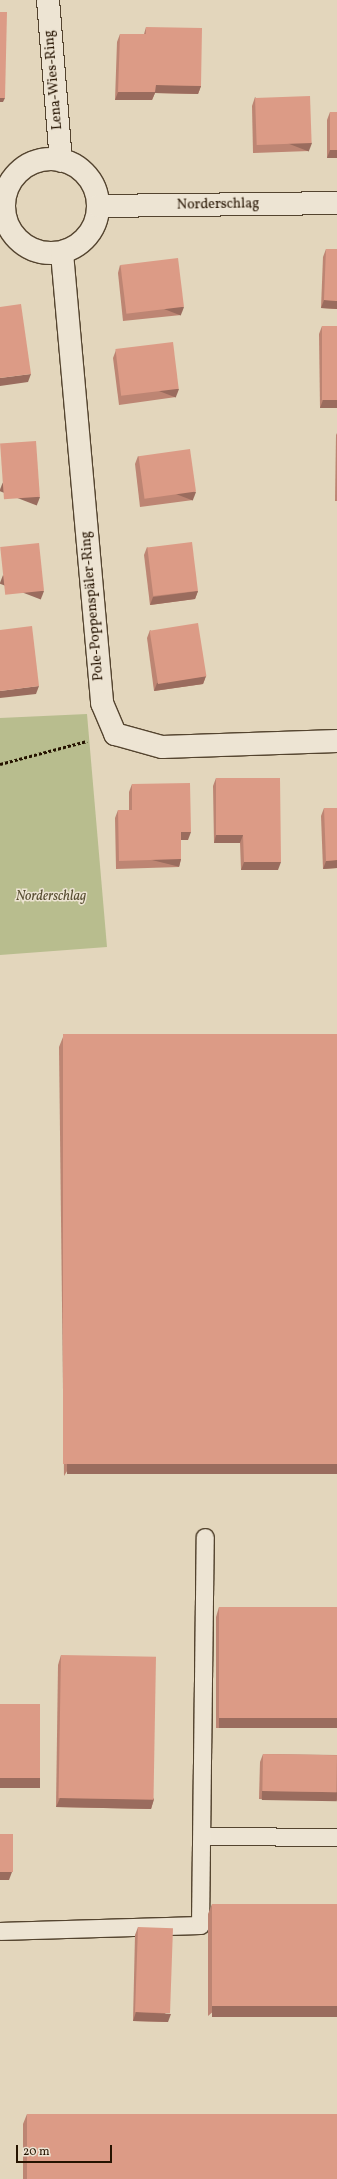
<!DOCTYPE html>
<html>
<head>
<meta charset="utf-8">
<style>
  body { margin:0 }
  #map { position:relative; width:337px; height:2179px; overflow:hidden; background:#e3d6bc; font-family:Vollkorn,serif }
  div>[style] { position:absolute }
  .green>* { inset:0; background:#b8bd8e }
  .path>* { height:2.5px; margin-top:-1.25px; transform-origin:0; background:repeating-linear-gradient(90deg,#251300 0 3px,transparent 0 5px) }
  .roads { filter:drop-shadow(1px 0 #54442f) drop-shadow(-1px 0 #54442f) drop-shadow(0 1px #54442f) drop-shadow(0 -1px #54442f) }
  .lane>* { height:17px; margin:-8.5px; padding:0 8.5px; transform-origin:8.5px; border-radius:8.5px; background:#ede4d3 }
  .street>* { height:22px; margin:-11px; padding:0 11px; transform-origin:11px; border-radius:11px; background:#ede4d3 }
  .street>.ring { margin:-11px; padding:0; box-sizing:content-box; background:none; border:22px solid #ede4d3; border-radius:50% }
  .wall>* { inset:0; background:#bd8573 }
  .shaded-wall>* { inset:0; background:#9a6c5e; transform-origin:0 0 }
  .building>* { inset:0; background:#dc9b86; transform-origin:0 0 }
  span { translate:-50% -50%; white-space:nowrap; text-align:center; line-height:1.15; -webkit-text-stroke:3px #ede4d3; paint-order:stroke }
  .street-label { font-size:14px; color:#251300 }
  .park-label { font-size:14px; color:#584e32; font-style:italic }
  .scale { position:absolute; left:16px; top:2145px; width:96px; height:18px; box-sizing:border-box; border:2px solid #251300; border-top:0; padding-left:5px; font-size:12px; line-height:14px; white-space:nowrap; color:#251300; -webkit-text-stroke:3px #ede4d3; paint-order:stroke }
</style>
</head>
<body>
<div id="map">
  <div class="green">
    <div style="clip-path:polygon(87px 714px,107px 947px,0 955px,0 718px)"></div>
  </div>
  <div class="path">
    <div style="left:0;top:764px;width:90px;rotate:-14.8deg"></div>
  </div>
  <div class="roads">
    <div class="lane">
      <div style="left:203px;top:1836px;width:134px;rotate:0.4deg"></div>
      <div style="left:0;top:1931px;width:200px;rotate:-1.7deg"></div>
      <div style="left:200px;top:1925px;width:388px;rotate:-89.3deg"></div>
    </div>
    <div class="street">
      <div style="left:48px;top:0;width:161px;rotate:85.4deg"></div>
      <div class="ring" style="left:4px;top:159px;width:72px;height:72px"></div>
      <div style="left:98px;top:206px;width:239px;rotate:-0.7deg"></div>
      <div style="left:62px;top:253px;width:452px;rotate:84.9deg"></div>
      <div style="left:102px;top:703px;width:34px;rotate:67deg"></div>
      <div style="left:115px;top:734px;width:49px;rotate:15.5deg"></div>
      <div style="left:162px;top:747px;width:175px;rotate:-2deg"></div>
    </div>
  </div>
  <div class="wall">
    <div style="clip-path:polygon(146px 27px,201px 86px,198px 94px,155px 93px,152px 100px,115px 100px,117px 42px,120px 34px,144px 34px)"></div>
    <div style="clip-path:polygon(255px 97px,309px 151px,253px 153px,252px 106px)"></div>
    <div style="clip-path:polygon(330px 112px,337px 158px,327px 158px,327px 120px)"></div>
    <div style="clip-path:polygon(326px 249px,337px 309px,321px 308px,323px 257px)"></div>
    <div style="clip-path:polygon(120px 265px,181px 315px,123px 321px,118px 273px)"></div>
    <div style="clip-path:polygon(322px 326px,337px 408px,320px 408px,319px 334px)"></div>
    <div style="clip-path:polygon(116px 350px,176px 397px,119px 405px,113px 358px)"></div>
    <div style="clip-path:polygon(337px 433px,337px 501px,335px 501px,336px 435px)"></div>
    <div style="clip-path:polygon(138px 456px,193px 500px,140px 507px,135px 464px)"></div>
    <div style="clip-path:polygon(147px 547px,198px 591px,195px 599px,150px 605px,144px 555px)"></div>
    <div style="clip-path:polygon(150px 630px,206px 676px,203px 684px,154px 691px,147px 638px)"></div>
    <div style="clip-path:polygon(216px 778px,278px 870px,241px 870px,240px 843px,214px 843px,213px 786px)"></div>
    <div style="clip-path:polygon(132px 784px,188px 840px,181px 840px,181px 859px,179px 867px,116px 869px,115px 818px,118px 810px,129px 810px,129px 792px)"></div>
    <div style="clip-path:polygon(324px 808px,337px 808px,337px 868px,323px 869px,321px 816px)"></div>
    <div style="clip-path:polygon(337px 1034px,64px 1476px,59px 1047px,63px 1037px)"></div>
    <div style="clip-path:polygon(219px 1607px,337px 1607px,337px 1728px,216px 1728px,216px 1617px)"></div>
    <div style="clip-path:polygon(61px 1655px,154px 1799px,151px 1809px,56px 1807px,58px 1665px)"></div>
    <div style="clip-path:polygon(263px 1754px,337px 1755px,337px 1800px,259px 1799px,260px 1762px)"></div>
    <div style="clip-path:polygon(212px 1904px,337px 1905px,208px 2016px,208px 1914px)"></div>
    <div style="clip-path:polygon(138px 1927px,168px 2022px,133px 2021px,135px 1935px)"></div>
    <div style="clip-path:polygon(27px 2114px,337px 2179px,23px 2179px,23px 2124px)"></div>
  </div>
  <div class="shaded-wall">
    <div style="clip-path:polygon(156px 85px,201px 86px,198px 94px,155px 93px,152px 100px,115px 100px,118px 92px)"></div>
    <div style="clip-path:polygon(0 98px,5px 98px,3px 102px,0 102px)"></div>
    <div style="left:312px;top:143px;width:9px;height:56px;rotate:111deg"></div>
    <div style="clip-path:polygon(330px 150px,337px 150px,337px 158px,327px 158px)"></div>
    <div style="clip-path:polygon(324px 300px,337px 301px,337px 309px,321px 308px)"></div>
    <div style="left:184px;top:307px;width:9px;height:58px;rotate:111deg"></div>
    <div style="clip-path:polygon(31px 374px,28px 382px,0 386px,0 378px)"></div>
    <div style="left:179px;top:389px;width:9px;height:58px;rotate:111deg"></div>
    <div style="clip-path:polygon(323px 400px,337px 400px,337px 408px,320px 408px)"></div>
    <div style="left:196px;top:492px;width:9px;height:53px;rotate:111deg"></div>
    <div style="left:40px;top:497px;width:9px;height:40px;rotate:111deg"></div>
    <div style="left:44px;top:591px;width:9px;height:44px;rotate:111deg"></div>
    <div style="clip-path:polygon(198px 591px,195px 599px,150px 605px,153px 597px)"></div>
    <div style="clip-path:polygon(206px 676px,203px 684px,154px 691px,157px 683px)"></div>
    <div style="clip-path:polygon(39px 686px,36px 694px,0 698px,0 691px)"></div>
    <div style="clip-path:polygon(181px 832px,191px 832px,188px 840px,178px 840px)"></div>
    <div style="clip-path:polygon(216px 835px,243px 835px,240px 843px,214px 843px)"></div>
    <div style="left:181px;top:859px;width:8px;height:62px;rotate:104deg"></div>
    <div style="clip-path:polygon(337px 860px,337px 868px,323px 869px,326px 861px)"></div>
    <div style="clip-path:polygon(244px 862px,281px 862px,278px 870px,241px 870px)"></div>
    <div style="left:337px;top:1464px;width:10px;height:270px;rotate:90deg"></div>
    <div style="left:219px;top:1718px;width:118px;height:10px"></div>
    <div style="left:0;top:1778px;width:40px;height:10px"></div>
    <div style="left:262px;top:1791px;width:75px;height:9px;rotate:1deg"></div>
    <div style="clip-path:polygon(60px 1798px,154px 1799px,151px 1809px,56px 1807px)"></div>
    <div style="clip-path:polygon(0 1872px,12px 1872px,9px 1880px,0 1880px)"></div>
    <div style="left:212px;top:2006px;width:125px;height:11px"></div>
    <div style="clip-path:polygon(136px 2012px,171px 2014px,168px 2022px,133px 2021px)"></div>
  </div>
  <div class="building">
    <div style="clip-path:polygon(0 12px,7px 12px,5px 98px,0 98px)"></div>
    <div style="clip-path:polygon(146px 27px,202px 28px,201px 86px,156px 85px,155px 92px,118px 92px,120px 34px,146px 34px)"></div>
    <div style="left:310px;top:96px;width:47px;height:55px;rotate:88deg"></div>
    <div style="left:330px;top:112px;width:7px;height:38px"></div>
    <div style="clip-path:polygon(326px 249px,337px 249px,337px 301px,324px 300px)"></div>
    <div style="left:178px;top:258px;width:49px;height:58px;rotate:83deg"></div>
    <div style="clip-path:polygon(21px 304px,31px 374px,0 378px,0 307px)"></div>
    <div style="left:322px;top:326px;width:15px;height:74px"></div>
    <div style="left:173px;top:342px;width:47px;height:58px;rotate:83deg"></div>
    <div style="left:36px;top:441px;width:56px;height:36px;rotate:86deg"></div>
    <div style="left:190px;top:449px;width:43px;height:52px;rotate:82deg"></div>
    <div style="left:192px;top:542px;width:49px;height:45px;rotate:83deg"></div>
    <div style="left:39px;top:543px;width:48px;height:39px;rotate:84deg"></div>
    <div style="left:198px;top:623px;width:54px;height:49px;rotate:81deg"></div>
    <div style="clip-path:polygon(32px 626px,39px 686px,0 691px,0 630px)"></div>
    <div style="clip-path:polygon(216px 778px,280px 778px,281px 862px,244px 862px,243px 835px,216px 835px)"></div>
    <div style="clip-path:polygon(190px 783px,191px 832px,181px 832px,181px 859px,119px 861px,118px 810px,132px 810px,132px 784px)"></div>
    <div style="clip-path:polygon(324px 808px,337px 808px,337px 860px,326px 861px)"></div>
    <div style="left:337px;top:1034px;width:430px;height:274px;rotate:90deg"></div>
    <div style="left:219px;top:1607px;width:118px;height:111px"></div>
    <div style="left:61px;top:1655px;width:95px;height:143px;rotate:1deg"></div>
    <div style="left:0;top:1704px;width:40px;height:74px"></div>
    <div style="left:263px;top:1754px;width:74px;height:37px;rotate:1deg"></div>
    <div style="left:0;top:1834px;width:13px;height:38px"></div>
    <div style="left:212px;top:1904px;width:125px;height:102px"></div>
    <div style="left:138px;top:1927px;width:35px;height:85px;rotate:2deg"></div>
    <div style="left:27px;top:2114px;width:310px;height:65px"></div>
  </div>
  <div class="street-label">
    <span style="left:54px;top:80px;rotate:-95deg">Lena-Wies-Ring</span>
    <span style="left:218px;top:205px;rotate:-1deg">Norderschlag</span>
    <span style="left:93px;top:606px;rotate:-95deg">Pole-Poppenspäler-Ring</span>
  </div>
  <div class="park-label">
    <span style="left:51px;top:897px">Norderschlag</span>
  </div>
  <div class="scale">20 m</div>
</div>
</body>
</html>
